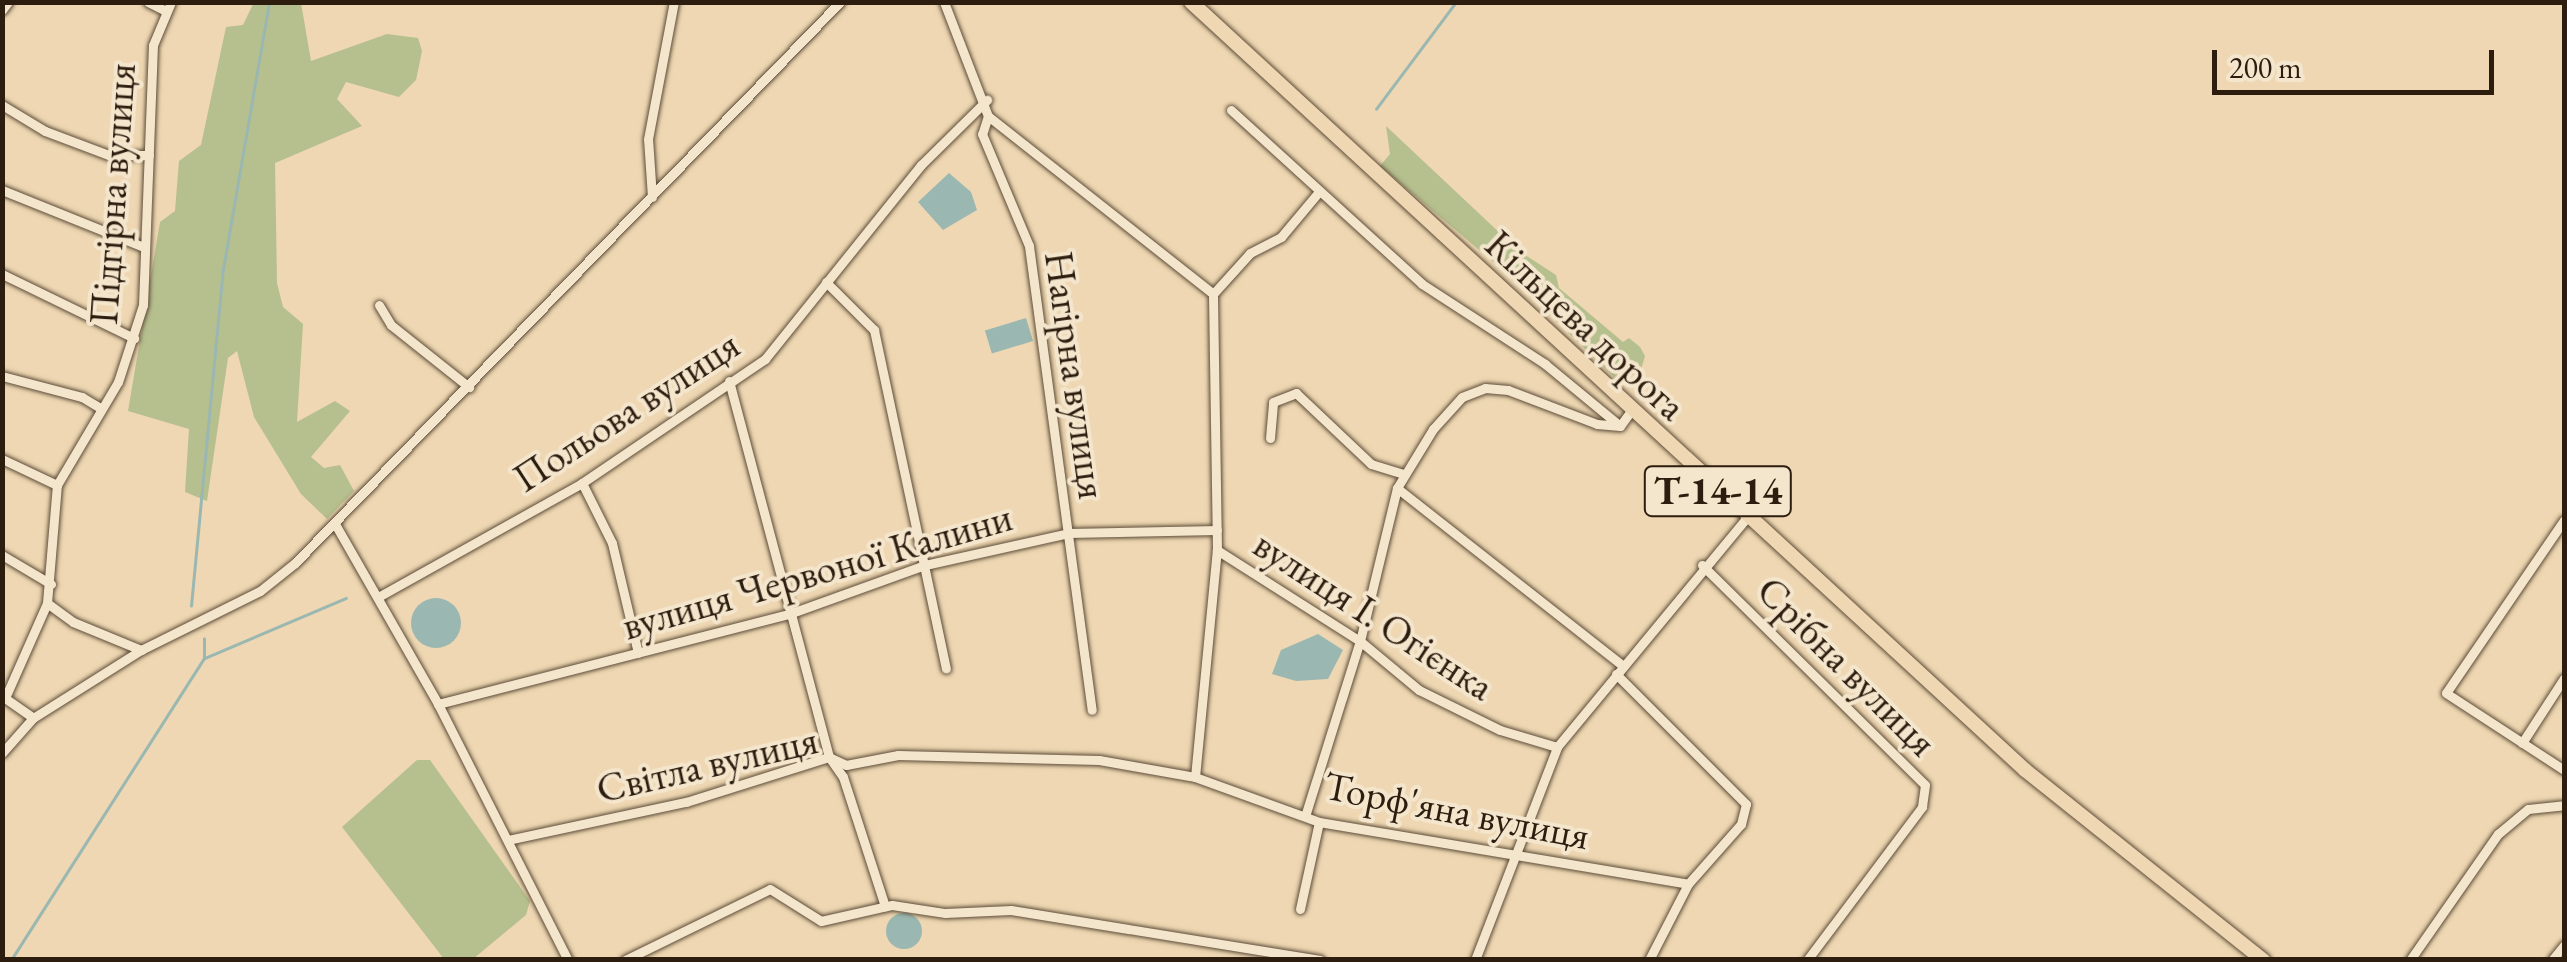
<!DOCTYPE html>
<meta charset="utf-8">
<style>
body{margin:0}
#map{position:relative;width:2567px;height:962px;overflow:hidden;background:#eed7b2;font-family:"EB Garamond",serif}
div>[style]{position:absolute}
[style*='--x']{left:calc(var(--x)*1px);top:calc(var(--y)*1px);width:calc(var(--w)*1px);rotate:calc(var(--a)*1deg)}
.green>*{inset:0;background:#b6bf8e}
.water>*{inset:0;background:#9ab8b1;transform-origin:0 0}
.round{border-radius:50%}
.stream>*{height:2.5px;margin:-1.25px;padding:0 1.25px;transform-origin:1.25px;border-radius:1.25px;background:#9ab8b1}
.roads{filter:drop-shadow(0 0 2px #5d4c38) drop-shadow(0 0 2px #5d4c38)}
.minor>*{height:9px;margin:-4.5px;padding:0 4.5px;transform-origin:4.5px;border-radius:4.5px;background:#f4e5cd}
.trunk>*{height:14px;margin:-7px;padding:0 7px;transform-origin:7px;border-radius:7px;background:#eed7b2}
span{translate:-50% -50%;white-space:nowrap;text-align:center;line-height:1.15;-webkit-text-stroke:8px #f4e5cd;paint-order:stroke}
.shield-label span{padding:2px 8px;background:#f4e5cd;border:2px solid;border-radius:8px;-webkit-text-stroke-width:0}
.shield-label{font-size:38px;color:#2d1d0f;font-weight:700}
.street-label{font-size:40px;color:#2d1d0f}
.frame{position:absolute;inset:0;border:5px solid #2d1d0f;pointer-events:none}
.scale{position:absolute;left:2212px;top:50px;width:282px;height:45px;box-sizing:border-box;border:5px solid #2d1d0f;border-top:0;padding-left:12px;font-size:30px;line-height:35px;white-space:nowrap;color:#2d1d0f;-webkit-text-stroke:8px #f4e5cd;paint-order:stroke}
</style>
<div id="map">
<div class="green">
<i style="clip-path:polygon(254px 2px,301px 3px,311px 61px,387px 34px,418px 38px,422px 51px,416px 80px,399px 97px,346px 82px,337px 99px,362px 126px,275px 163px,277px 283px,283px 307px,303px 324px,297px 422px,335px 401px,350px 411px,311px 457px,324px 468px,340px 465px,354px 491px,327px 519px,301px 494px,254px 417px,237px 351px,228px 358px,207px 501px,185px 492px,189px 429px,128px 411px,160px 222px,175px 211px,179px 161px,201px 145px,226px 27px,243px 25px)"></i>
<i style="clip-path:polygon(1386px 126px,1519px 251px,1556px 275px,1559px 288px,1623px 342px,1629px 338px,1640px 347px,1645px 356px,1640px 373px,1616px 379px,1511px 277px,1380px 166px,1390px 154px)"></i>
<i style="clip-path:polygon(417px 760px,430px 760px,530px 901px,526px 915px,473px 959px,444px 959px,342px 827px)"></i>
</div>
<div class="water">
<i style="clip-path:polygon(949px 173px,971px 192px,977px 210px,943px 230px,918px 202px)"></i>
<i style="left:1026px;top:318px;width:24px;height:43px;rotate:73deg"></i>
<i class="round" style="left:411px;top:598px;width:50px;height:50px"></i>
<i style="clip-path:polygon(1318px 634px,1343px 650px,1328px 679px,1296px 681px,1272px 674px,1281px 650px)"></i>
<i class="round" style="left:886px;top:913px;width:36px;height:36px"></i>
</div>
<div class="stream">
<i style="--x:1376;--y:109;--w:134;--a:-53.2"></i>
<i style="--x:191;--y:606;--w:339;--a:-84.6"></i>
<i style="--x:223;--y:269;--w:271;--a:-80.2"></i>
<i style="--x:205;--y:658;--w:153;--a:-23.1"></i>
<i style="--x:11;--y:960;--w:358;--a:-57.4"></i>
<i style="--x:204;--y:658;--w:19;--a:-90"></i>
</div>
<div class="roads">
<div class="minor">
<i style="--x:148;--y:2;--w:20;--a:27"></i>
<i style="--x:944;--y:2;--w:122;--a:68.9"></i>
<i style="--x:988;--y:116;--w:287;--a:38.3"></i>
<i style="--x:2;--y:10;--w:10;--a:-53"></i>
<i style="--x:2;--y:105;--w:50;--a:31.2"></i>
<i style="--x:45;--y:131;--w:68;--a:20.6"></i>
<i style="--x:109;--y:155;--w:40;--a:0"></i>
<i style="--x:1231;--y:110;--w:258;--a:42.3"></i>
<i style="--x:1422;--y:284;--w:147;--a:33"></i>
<i style="--x:1545;--y:364;--w:96;--a:39.5"></i>
<i style="--x:988;--y:116;--w:19;--a:108"></i>
<i style="--x:982;--y:134;--w:121;--a:67.2"></i>
<i style="--x:1029;--y:246;--w:468;--a:82.3"></i>
<i style="--x:2;--y:190;--w:153;--a:21.9"></i>
<i style="--x:652;--y:197;--w:58;--a:-93.9"></i>
<i style="--x:648;--y:139;--w:139;--a:-79.3"></i>
<i style="--x:2;--y:274;--w:147;--a:25.9"></i>
<i style="--x:826;--y:282;--w:68;--a:45"></i>
<i style="--x:874;--y:330;--w:346;--a:78"></i>
<i style="--x:1213;--y:294;--w:55;--a:-47.9"></i>
<i style="--x:1250;--y:253;--w:35;--a:-27"></i>
<i style="--x:1281;--y:237;--w:56;--a:-50.1"></i>
<i style="--x:379;--y:305;--w:23;--a:59"></i>
<i style="--x:391;--y:325;--w:100;--a:38.5"></i>
<i style="--x:2;--y:376;--w:83;--a:14.7"></i>
<i style="--x:82;--y:397;--w:21;--a:31"></i>
<i style="--x:729;--y:381;--w:389;--a:75.1"></i>
<i style="--x:829;--y:757;--w:24;--a:55"></i>
<i style="--x:843;--y:777;--w:136;--a:72"></i>
<i style="--x:1270;--y:438;--w:36;--a:-85"></i>
<i style="--x:1273;--y:402;--w:25;--a:-21"></i>
<i style="--x:1296;--y:393;--w:103;--a:43.4"></i>
<i style="--x:1371;--y:464;--w:34;--a:17"></i>
<i style="--x:2;--y:459;--w:61;--a:25.3"></i>
<i style="--x:582;--y:483;--w:67;--a:63.4"></i>
<i style="--x:612;--y:543;--w:113;--a:76.7"></i>
<i style="--x:1397;--y:488;--w:288;--a:38.2"></i>
<i style="--x:2564;--y:520;--w:209;--a:124.3"></i>
<i style="--x:2446;--y:693;--w:141;--a:33.1"></i>
<i style="--x:335;--y:524;--w:207;--a:60.2"></i>
<i style="--x:438;--y:704;--w:287;--a:63.1"></i>
<i style="--x:1217;--y:550;--w:169;--a:32.5"></i>
<i style="--x:1360;--y:641;--w:77;--a:39.7"></i>
<i style="--x:1419;--y:690;--w:90;--a:26.3"></i>
<i style="--x:1500;--y:730;--w:59;--a:16.6"></i>
<i style="--x:2;--y:555;--w:57;--a:30.6"></i>
<i style="--x:1702;--y:565;--w:313;--a:44.6"></i>
<i style="--x:1925;--y:785;--w:22;--a:98"></i>
<i style="--x:1922;--y:807;--w:191;--a:126.9"></i>
<i style="--x:380;--y:596;--w:231;--a:-29.2"></i>
<i style="--x:582;--y:483;--w:221;--a:-34.1"></i>
<i style="--x:765;--y:359;--w:249;--a:-51.2"></i>
<i style="--x:921;--y:165;--w:93;--a:-44.6"></i>
<i style="--x:47;--y:603;--w:32;--a:36"></i>
<i style="--x:73;--y:622;--w:74;--a:22.4"></i>
<i style="--x:1616;--y:674;--w:184;--a:45"></i>
<i style="--x:1746;--y:804;--w:21;--a:104"></i>
<i style="--x:1741;--y:824;--w:80;--a:131.5"></i>
<i style="--x:1688;--y:884;--w:85;--a:117.2"></i>
<i style="--x:2;--y:696;--w:38;--a:35"></i>
<i style="--x:5;--y:698;--w:104;--a:-66.1"></i>
<i style="--x:47;--y:603;--w:118;--a:-85.2"></i>
<i style="--x:57;--y:485;--w:120;--a:-59.4"></i>
<i style="--x:118;--y:382;--w:81;--a:-72"></i>
<i style="--x:143;--y:305;--w:260;--a:-87.8"></i>
<i style="--x:153;--y:45;--w:47;--a:-67.3"></i>
<i style="--x:438;--y:704;--w:362;--a:-14.4"></i>
<i style="--x:789;--y:614;--w:145;--a:-19.8"></i>
<i style="--x:925;--y:565;--w:148;--a:-12.5"></i>
<i style="--x:1069;--y:533;--w:148;--a:-1.2"></i>
<i style="--x:2522;--y:743;--w:77;--a:-57.1"></i>
<i style="--x:2;--y:753;--w:47;--a:-48.5"></i>
<i style="--x:33;--y:718;--w:128;--a:-32.2"></i>
<i style="--x:141;--y:650;--w:133;--a:-26.4"></i>
<i style="--x:260;--y:591;--w:45;--a:-38.7"></i>
<i style="--x:295;--y:563;--w:782;--a:-45.83"></i>
<i style="--x:1195;--y:777;--w:228;--a:-84.5"></i>
<i style="--x:1217;--y:550;--w:256;--a:-90.9"></i>
<i style="--x:1306;--y:813;--w:180;--a:-72.6"></i>
<i style="--x:1360;--y:641;--w:157;--a:-76.4"></i>
<i style="--x:1397;--y:488;--w:69;--a:-58.6"></i>
<i style="--x:1433;--y:429;--w:43;--a:-47.8"></i>
<i style="--x:1462;--y:397;--w:25;--a:-21"></i>
<i style="--x:1485;--y:388;--w:23;--a:5"></i>
<i style="--x:1508;--y:390;--w:95;--a:20.9"></i>
<i style="--x:1597;--y:424;--w:23;--a:5"></i>
<i style="--x:1620;--y:426;--w:19;--a:-54"></i>
<i style="--x:508;--y:840;--w:182;--a:-12.1"></i>
<i style="--x:686;--y:802;--w:150;--a:-17.5"></i>
<i style="--x:829;--y:757;--w:19;--a:25"></i>
<i style="--x:846;--y:765;--w:53;--a:-10.9"></i>
<i style="--x:898;--y:755;--w:201;--a:1.4"></i>
<i style="--x:1099;--y:760;--w:97;--a:10"></i>
<i style="--x:1195;--y:777;--w:132;--a:19.9"></i>
<i style="--x:1319;--y:822;--w:374;--a:9.5"></i>
<i style="--x:1300;--y:909;--w:89;--a:-77.7"></i>
<i style="--x:625;--y:960;--w:161;--a:-26.1"></i>
<i style="--x:770;--y:889;--w:60;--a:32.1"></i>
<i style="--x:821;--y:921;--w:73;--a:-12.7"></i>
<i style="--x:892;--y:905;--w:54;--a:8.6"></i>
<i style="--x:945;--y:913;--w:66;--a:-2.6"></i>
<i style="--x:1011;--y:910;--w:313;--a:9.2"></i>
<i style="--x:1475;--y:960;--w:228;--a:-68.9"></i>
<i style="--x:1557;--y:747;--w:298;--a:-50.4"></i>
<i style="--x:2410;--y:960;--w:154;--a:-55.1"></i>
<i style="--x:2498;--y:834;--w:39;--a:-40"></i>
<i style="--x:2528;--y:809;--w:36;--a:-6"></i>
<i style="--x:2552;--y:960;--w:19;--a:-51"></i>
</div>
<div class="trunk">
<i style="--x:1191;--y:2;--w:1134;--a:42.64"></i>
<i style="--x:2025;--y:770;--w:305;--a:38.6"></i>
</div>
</div>
<div class="shield-label">
<span style="left:1718px;top:491px">Т-14-14</span>
</div>
<div class="street-label">
<span style="left:112px;top:194px;rotate:-86deg">Підгірна вулиця</span>
<span style="left:1586px;top:325px;rotate:43deg">Кільцева дорога</span>
<span style="left:1076px;top:375px;rotate:82deg">Нагірна вулиця</span>
<span style="left:626px;top:411px;rotate:-33deg">Польова вулиця</span>
<span style="left:817px;top:571px;rotate:-16deg">вулиця Червоної Калини</span>
<span style="left:1374px;top:615px;rotate:33deg">вулиця І. Огієнка</span>
<span style="left:1847px;top:666px;rotate:45deg">Срібна вулиця</span>
<span style="left:707px;top:764px;rotate:-13deg">Світла вулиця</span>
<span style="left:1457px;top:810px;rotate:11deg">Торф'яна вулиця</span>
</div>
<div class="frame"></div>
<div class="scale">200 m</div>
</div>
